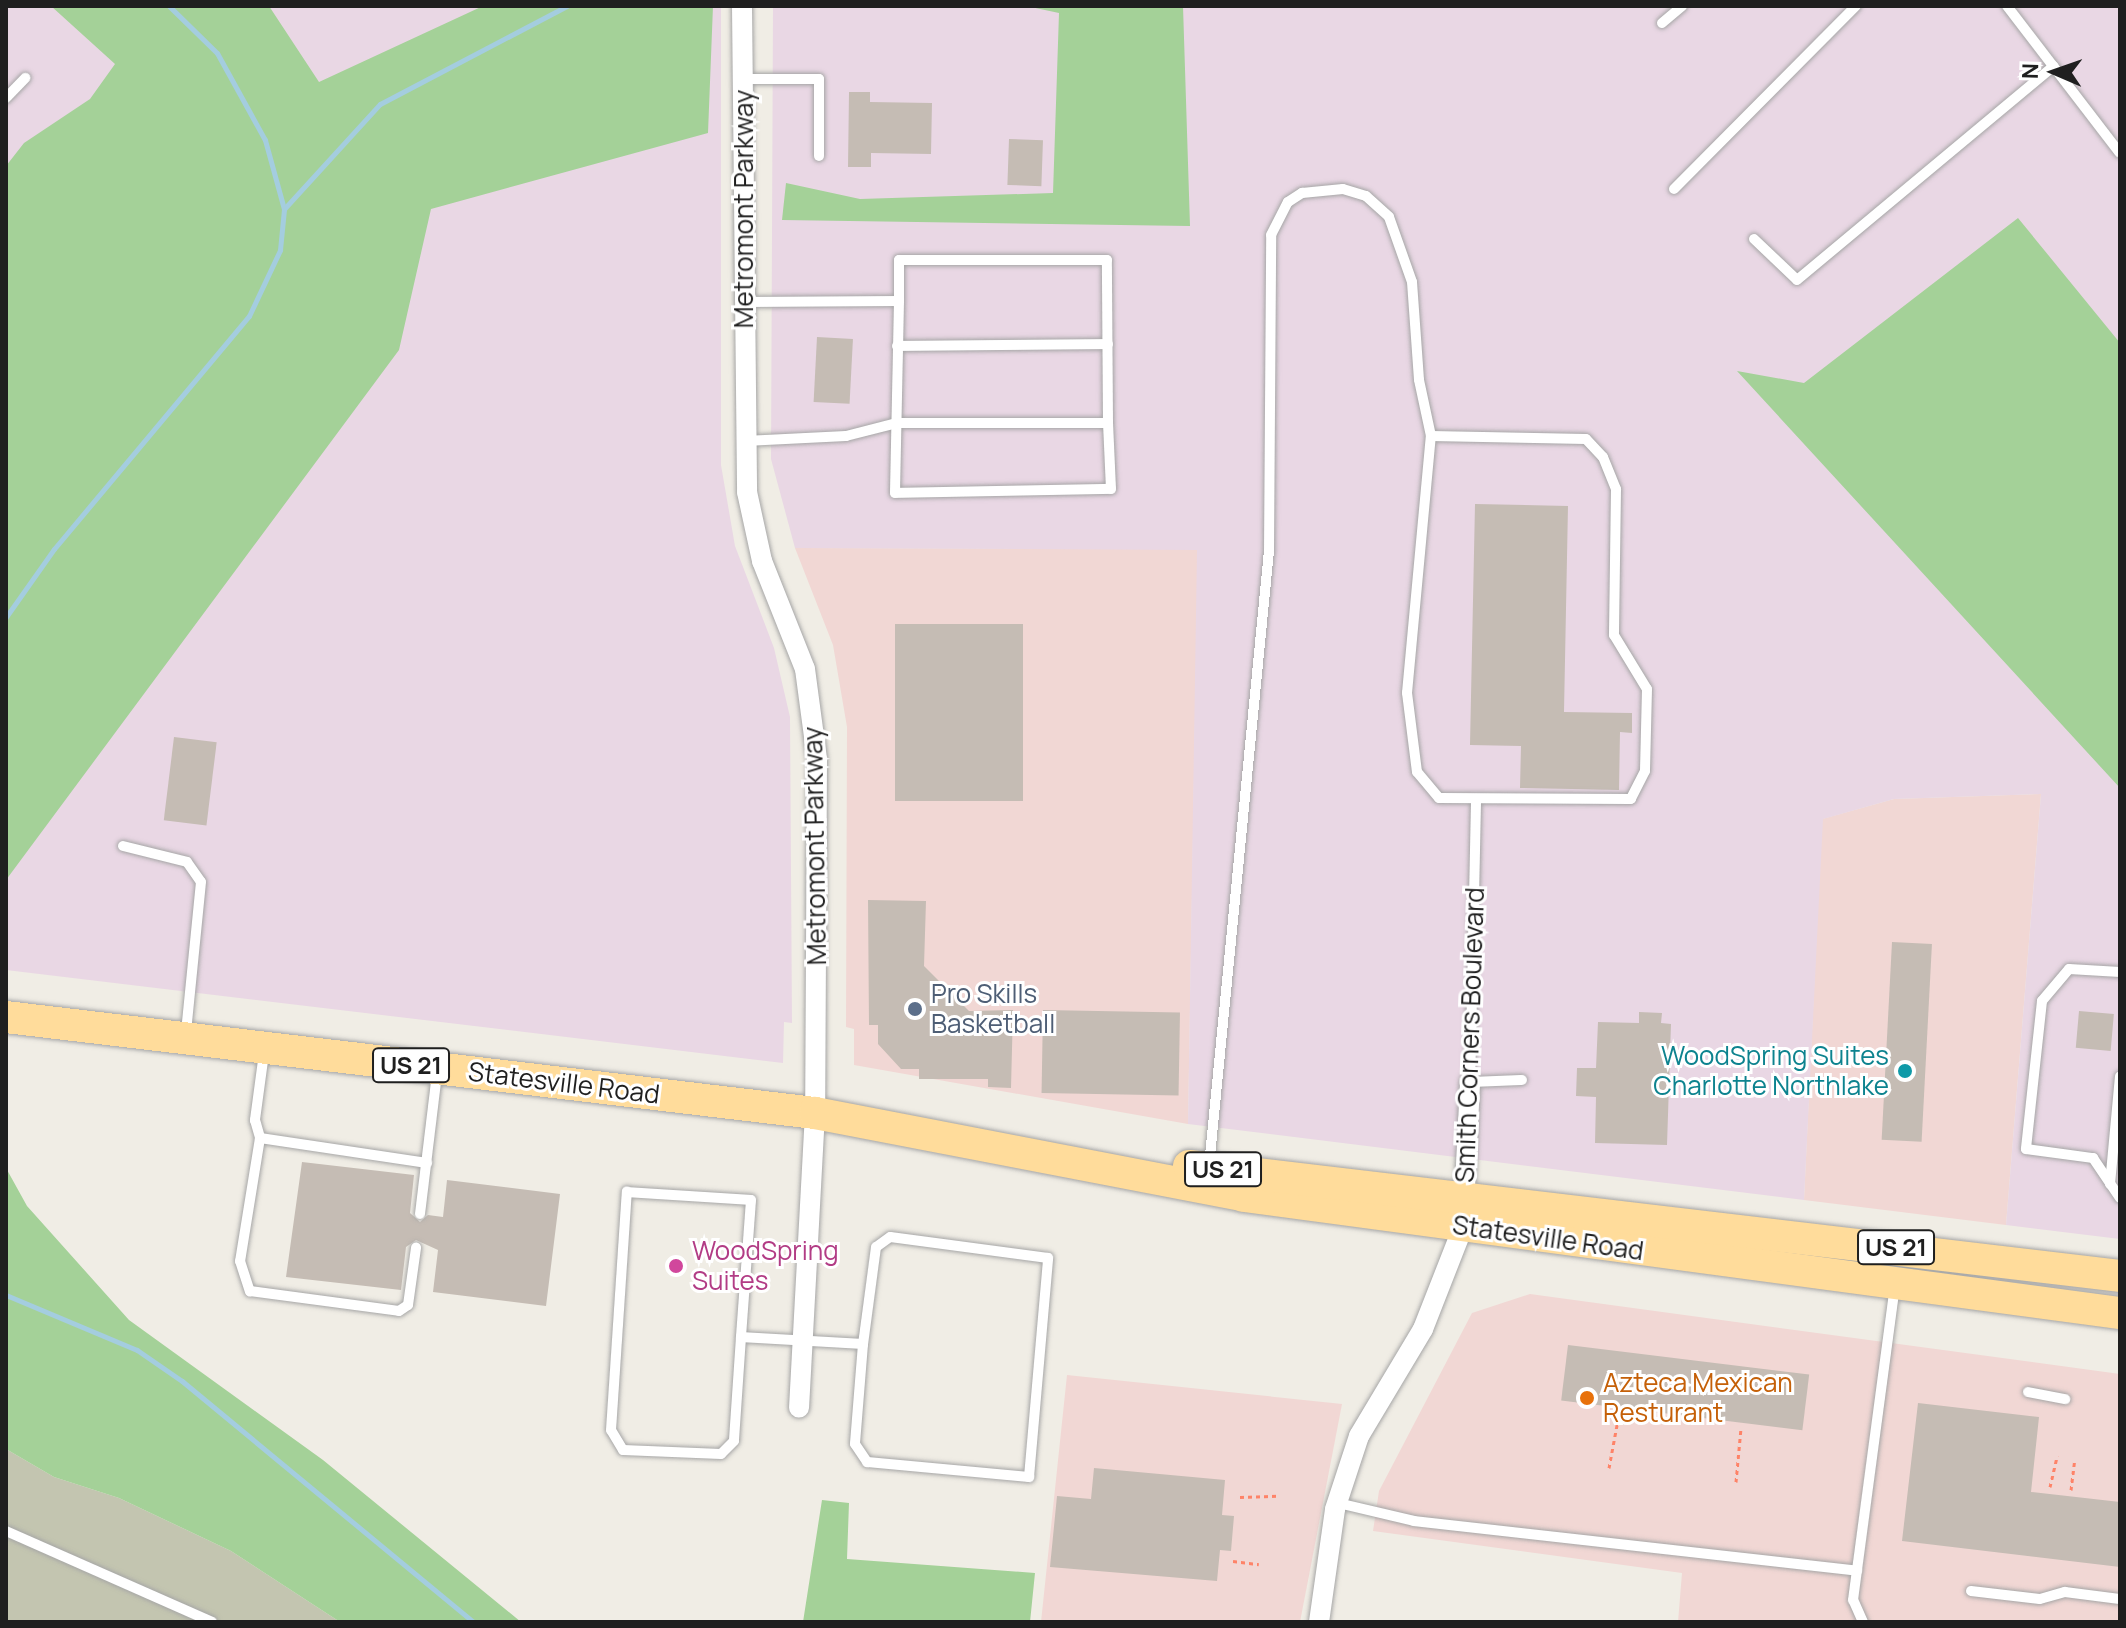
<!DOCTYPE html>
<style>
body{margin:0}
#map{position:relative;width:2126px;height:1628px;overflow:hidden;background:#f0ede5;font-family:Manrope,sans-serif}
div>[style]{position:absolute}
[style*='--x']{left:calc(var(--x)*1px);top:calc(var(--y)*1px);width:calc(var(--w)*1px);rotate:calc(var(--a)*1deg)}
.commercial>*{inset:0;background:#f1d7d4}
.industrial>*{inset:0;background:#e9d7e4}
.construction>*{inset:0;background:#c3c5b0}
.forest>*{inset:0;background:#a4d198}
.stream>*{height:5px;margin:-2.5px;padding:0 2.5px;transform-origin:2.5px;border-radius:2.5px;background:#a4cddf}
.building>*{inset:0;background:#c5bcb4;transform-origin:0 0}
.path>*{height:3px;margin-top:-1.5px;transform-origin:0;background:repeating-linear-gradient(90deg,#fe8368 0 4px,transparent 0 8px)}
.roads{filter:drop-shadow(0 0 2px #a6a6a6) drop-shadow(0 0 2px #a6a6a6)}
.lane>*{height:10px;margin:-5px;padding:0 5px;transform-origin:5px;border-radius:5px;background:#fff}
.street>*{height:20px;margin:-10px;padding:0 10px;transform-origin:10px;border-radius:10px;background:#fff}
.primary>*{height:32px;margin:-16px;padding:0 16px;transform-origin:16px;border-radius:16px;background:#ffdc9b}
.dots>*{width:22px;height:22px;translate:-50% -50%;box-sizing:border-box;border:4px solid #fff;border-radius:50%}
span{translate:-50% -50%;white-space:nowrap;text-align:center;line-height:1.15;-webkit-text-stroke:6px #fff;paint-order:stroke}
.shield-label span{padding:2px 6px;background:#fff;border:2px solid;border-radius:6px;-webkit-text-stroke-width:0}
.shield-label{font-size:24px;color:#1f1f1f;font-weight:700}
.street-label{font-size:26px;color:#1f1f1f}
.service-label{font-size:26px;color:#4e5e75}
.left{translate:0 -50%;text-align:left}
.culture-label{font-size:26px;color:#0d838f}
.right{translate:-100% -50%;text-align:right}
.hotel-label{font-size:26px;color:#b23c85}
.food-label{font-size:26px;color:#c56008}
.frame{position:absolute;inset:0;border:8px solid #1f1f1f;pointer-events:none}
.north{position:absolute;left:2014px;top:32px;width:80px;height:80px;-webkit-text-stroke:6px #fff;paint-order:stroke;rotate:272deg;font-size:22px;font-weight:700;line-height:32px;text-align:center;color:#1f1f1f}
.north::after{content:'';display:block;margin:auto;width:28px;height:36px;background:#1f1f1f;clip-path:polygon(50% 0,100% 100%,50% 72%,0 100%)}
</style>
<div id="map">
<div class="commercial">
<i style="clip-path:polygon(795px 548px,1198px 549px,1188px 1124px,854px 1065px,854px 1029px,846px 1027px,847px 727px,833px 645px)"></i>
<i style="clip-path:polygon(2041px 794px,2006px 1225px,1804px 1200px,1822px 819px,1894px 799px)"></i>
<i style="clip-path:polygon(1530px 1294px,2120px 1374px,2120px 1622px,1678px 1622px,1682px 1573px,1373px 1531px,1379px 1491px,1472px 1313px)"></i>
<i style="clip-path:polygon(1067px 1375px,1342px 1404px,1300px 1622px,1041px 1622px)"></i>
</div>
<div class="industrial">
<i style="clip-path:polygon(6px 6px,721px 6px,721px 465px,735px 546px,774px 648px,790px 717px,792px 1023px,784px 1022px,783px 1063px,6px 970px)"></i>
<i style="clip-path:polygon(773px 6px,2120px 6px,2120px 1239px,2006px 1225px,2041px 794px,1894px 799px,1823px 819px,1804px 1200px,1188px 1124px,1197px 550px,795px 548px,771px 459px)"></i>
</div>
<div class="construction">
<i style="clip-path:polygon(6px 1449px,54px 1477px,119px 1498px,231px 1551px,340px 1622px,6px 1622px)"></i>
</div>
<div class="forest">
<i style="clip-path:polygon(51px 6px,269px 6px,319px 82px,483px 6px,713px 6px,708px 133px,431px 209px,399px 350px,6px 880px,6px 166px,24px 143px,90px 99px,115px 64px)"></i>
<i style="clip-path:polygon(1026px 6px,1183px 6px,1190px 226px,782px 220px,786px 183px,860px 199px,1053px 193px,1059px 13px)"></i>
<i style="clip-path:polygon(2018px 218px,2120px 343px,2120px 788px,1737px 371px,1804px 383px)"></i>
<i style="clip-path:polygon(6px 1168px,27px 1206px,129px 1320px,323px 1460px,521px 1622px,340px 1622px,231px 1551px,119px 1498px,54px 1477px,6px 1449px)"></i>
<i style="clip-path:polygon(822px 1500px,849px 1503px,847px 1559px,1035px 1573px,1030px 1622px,803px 1622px)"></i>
</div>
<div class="stream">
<i style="--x:284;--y:209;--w:142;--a:-47.6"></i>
<i style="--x:380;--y:104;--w:211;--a:-27.7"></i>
<i style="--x:6;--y:617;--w:83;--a:-54.8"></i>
<i style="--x:54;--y:549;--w:304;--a:-50.1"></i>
<i style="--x:249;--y:316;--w:73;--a:-64.8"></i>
<i style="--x:280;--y:250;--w:41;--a:-84.4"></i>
<i style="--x:284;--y:209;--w:72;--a:-105.4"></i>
<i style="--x:265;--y:140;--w:99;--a:-118.9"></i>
<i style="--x:217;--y:53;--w:67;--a:-135.6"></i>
<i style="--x:6;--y:1295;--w:142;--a:22.8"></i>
<i style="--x:137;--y:1350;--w:55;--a:34.6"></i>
<i style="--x:182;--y:1381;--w:378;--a:39.6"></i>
</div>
<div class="building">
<i style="clip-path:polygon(849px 92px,870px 92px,870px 102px,932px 103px,931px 154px,871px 153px,871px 167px,848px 167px)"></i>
<i style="left:1009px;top:139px;width:34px;height:46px;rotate:2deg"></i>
<i style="left:817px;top:337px;width:36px;height:65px;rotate:3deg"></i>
<i style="clip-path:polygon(1475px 504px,1568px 506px,1564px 712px,1632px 713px,1632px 733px,1620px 732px,1619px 790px,1520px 788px,1521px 746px,1470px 745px)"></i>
<i style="left:895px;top:624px;width:128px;height:177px"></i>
<i style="left:174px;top:737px;width:43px;height:84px;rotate:7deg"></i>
<i style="clip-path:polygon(868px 900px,926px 901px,924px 966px,969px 1011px,1013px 1010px,1011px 1088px,988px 1087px,988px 1079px,919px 1079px,919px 1069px,901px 1069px,878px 1044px,878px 1025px,869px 1025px)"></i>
<i style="left:1892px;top:942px;width:40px;height:198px;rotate:3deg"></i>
<i style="left:1043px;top:1010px;width:137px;height:83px;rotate:1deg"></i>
<i style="left:2079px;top:1011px;width:35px;height:37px;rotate:5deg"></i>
<i style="clip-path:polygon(1639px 1012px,1662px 1013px,1661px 1023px,1671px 1024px,1667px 1145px,1595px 1143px,1596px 1097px,1576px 1096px,1577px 1068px,1596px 1068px,1598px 1022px,1639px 1023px)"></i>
<i style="clip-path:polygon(302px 1162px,414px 1175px,410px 1213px,420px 1222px,428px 1215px,443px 1217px,447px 1180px,560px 1194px,546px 1306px,433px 1292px,438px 1250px,416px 1240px,406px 1247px,401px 1290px,286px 1277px)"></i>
<i style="left:1568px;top:1345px;width:243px;height:56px;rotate:7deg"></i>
<i style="clip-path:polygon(1918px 1403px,2039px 1417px,2031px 1492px,2120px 1502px,2120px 1567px,1902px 1541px)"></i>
<i style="clip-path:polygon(1094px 1468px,1225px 1480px,1222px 1515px,1234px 1516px,1231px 1551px,1220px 1550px,1217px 1581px,1050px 1567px,1057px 1496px,1091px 1499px)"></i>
</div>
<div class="path">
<i style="--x:1609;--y:1468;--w:55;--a:-79.5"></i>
<i style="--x:1736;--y:1482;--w:54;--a:-84.7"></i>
<i style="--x:2050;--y:1487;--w:32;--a:-77"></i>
<i style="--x:2071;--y:1490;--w:31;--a:-83"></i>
<i style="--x:1240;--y:1497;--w:38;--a:-2"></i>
<i style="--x:1233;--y:1561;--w:26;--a:7"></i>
</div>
<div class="roads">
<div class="lane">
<i style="--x:2007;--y:6;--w:185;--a:52.5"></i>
<i style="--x:1662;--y:23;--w:26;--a:-40"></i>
<i style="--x:743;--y:79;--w:76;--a:0"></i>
<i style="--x:819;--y:79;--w:77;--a:90"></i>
<i style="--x:6;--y:98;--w:28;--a:-46"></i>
<i style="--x:1674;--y:189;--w:258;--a:-45.2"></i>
<i style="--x:1754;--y:239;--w:59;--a:43.6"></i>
<i style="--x:1797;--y:280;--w:334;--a:-39.8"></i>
<i style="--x:899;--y:301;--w:192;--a:91.2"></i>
<i style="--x:895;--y:493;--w:216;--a:-1.1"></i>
<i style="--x:1111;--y:489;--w:66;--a:-92.6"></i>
<i style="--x:897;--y:346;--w:211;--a:-0.5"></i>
<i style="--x:1431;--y:436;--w:155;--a:1.1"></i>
<i style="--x:1586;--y:439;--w:25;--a:47"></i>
<i style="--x:1603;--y:457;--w:35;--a:68"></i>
<i style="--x:1616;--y:489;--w:146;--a:90.8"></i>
<i style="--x:1614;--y:635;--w:63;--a:58.6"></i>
<i style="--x:1647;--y:689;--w:82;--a:91.4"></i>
<i style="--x:1645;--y:771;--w:31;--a:117"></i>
<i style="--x:1631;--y:799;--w:192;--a:-179.7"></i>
<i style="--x:1439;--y:798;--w:34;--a:-130"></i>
<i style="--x:1417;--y:772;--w:80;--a:-97.2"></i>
<i style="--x:1407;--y:693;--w:258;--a:-84.7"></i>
<i style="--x:745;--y:441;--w:101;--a:-2.8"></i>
<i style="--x:846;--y:436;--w:53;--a:-14.3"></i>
<i style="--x:897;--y:423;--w:211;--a:0"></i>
<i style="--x:1108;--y:423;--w:163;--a:-90.4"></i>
<i style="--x:1107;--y:260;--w:208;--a:180"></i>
<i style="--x:899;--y:260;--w:41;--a:90"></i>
<i style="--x:899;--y:301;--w:154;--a:179.6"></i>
<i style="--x:1476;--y:802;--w:280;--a:91.2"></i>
<i style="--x:1470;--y:1082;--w:52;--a:-2.2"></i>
<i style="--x:123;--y:846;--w:66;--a:14"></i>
<i style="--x:187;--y:862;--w:24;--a:55"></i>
<i style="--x:201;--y:882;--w:152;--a:95.7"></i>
<i style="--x:2120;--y:972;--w:51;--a:-176.6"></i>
<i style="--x:2069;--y:969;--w:42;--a:130.2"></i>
<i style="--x:2042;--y:1001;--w:149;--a:96.2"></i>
<i style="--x:2026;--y:1149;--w:68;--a:7.7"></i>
<i style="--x:2093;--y:1158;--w:48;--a:56"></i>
<i style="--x:264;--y:1053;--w:68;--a:97.7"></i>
<i style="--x:255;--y:1120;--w:19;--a:74"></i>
<i style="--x:260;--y:1138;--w:169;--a:8.5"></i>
<i style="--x:260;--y:1138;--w:125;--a:99.2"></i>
<i style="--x:240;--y:1261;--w:32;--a:72"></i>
<i style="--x:250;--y:1291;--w:150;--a:7.6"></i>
<i style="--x:399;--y:1311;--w:11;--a:-34"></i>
<i style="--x:408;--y:1305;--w:58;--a:-82"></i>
<i style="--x:1209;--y:1166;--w:618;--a:-84.43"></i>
<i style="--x:1269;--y:551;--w:316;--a:-89.6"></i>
<i style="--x:1271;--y:235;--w:37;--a:-63"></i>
<i style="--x:1288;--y:202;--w:17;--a:-33"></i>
<i style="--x:1302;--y:193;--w:41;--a:-5.6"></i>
<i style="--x:1343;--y:189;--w:24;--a:17"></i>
<i style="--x:1366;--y:196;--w:31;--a:42"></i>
<i style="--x:1389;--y:217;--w:69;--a:70.5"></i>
<i style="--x:1412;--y:282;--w:98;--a:85.9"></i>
<i style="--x:1419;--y:380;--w:57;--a:77.9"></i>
<i style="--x:2110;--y:1184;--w:108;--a:-84.7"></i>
<i style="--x:420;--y:1214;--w:142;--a:-83.1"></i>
<i style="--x:741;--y:1337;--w:104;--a:93.9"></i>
<i style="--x:734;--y:1441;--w:18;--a:135"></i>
<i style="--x:721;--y:1454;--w:98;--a:-177.7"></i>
<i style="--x:623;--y:1450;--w:23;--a:-121"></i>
<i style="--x:611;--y:1430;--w:239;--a:-86.2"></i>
<i style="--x:627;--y:1192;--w:124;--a:3.7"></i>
<i style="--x:751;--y:1200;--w:137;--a:94.2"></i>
<i style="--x:741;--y:1337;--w:122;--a:3.3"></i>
<i style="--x:863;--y:1344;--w:100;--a:94.6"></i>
<i style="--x:855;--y:1444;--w:22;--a:56"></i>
<i style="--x:867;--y:1462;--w:163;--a:5.3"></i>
<i style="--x:1029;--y:1477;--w:220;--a:-85"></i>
<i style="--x:1048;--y:1258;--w:159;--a:-172.4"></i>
<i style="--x:890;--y:1237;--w:17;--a:144"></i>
<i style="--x:876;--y:1247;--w:98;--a:97.6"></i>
<i style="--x:2028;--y:1392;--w:38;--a:11"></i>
<i style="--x:1338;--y:1503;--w:78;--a:13.3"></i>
<i style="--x:1414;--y:1521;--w:446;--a:6.4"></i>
<i style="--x:6;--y:1531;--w:225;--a:23.8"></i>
<i style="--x:1971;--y:1591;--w:69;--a:6.6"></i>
<i style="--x:2040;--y:1599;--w:26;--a:-16"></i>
<i style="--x:2065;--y:1592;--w:55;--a:7.3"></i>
<i style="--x:1863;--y:1622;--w:24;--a:-114"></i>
<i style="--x:1853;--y:1600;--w:317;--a:-82.4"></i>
</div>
<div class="street">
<i style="--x:742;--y:6;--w:486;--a:89.4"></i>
<i style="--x:747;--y:492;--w:71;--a:77.7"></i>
<i style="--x:762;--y:561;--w:116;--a:68.3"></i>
<i style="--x:805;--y:669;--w:91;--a:82.4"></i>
<i style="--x:817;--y:759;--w:354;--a:90.3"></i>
<i style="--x:815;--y:1113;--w:295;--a:93.1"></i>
<i style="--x:1319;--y:1622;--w:114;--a:-81.9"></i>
<i style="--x:1335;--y:1509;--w:77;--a:-71.8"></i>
<i style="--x:1359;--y:1436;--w:125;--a:-59.1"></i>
<i style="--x:1423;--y:1329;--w:110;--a:-68.6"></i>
<i style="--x:1463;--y:1227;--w:145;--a:-87.2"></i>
</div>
<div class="primary">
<i style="--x:6;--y:1017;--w:815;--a:6.77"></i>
<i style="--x:815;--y:1113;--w:437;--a:10.9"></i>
<i style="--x:1244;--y:1196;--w:884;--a:7.61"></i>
<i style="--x:1189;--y:1166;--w:937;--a:6.74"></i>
</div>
</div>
<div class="dots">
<i style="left:915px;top:1009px;background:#5c6f8a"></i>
<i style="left:1905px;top:1071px;background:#0f9aa8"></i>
<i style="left:676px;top:1266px;background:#d1479c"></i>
<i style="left:1587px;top:1398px;background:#e8710a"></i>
</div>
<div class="shield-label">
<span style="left:411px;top:1065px">US 21</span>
<span style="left:1223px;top:1169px">US 21</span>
<span style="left:1896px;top:1247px">US 21</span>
</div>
<div class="street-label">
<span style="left:744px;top:209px;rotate:-90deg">Metromont Parkway</span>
<span style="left:815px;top:846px;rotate:-91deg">Metromont Parkway</span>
<span style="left:1470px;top:1035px;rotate:-88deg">Smith Corners Boulevard</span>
<span style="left:564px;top:1083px;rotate:7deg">Statesville Road</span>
<span style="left:1548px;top:1238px;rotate:8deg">Statesville Road</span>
</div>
<div class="service-label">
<span class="left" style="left:931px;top:1009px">Pro Skills<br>Basketball</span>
</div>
<div class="culture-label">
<span class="right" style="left:1889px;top:1071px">WoodSpring Suites<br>Charlotte Northlake</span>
</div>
<div class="hotel-label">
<span class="left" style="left:692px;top:1266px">WoodSpring<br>Suites</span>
</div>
<div class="food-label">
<span class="left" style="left:1603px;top:1398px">Azteca Mexican<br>Resturant</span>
</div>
<div class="frame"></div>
<div class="north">N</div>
</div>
